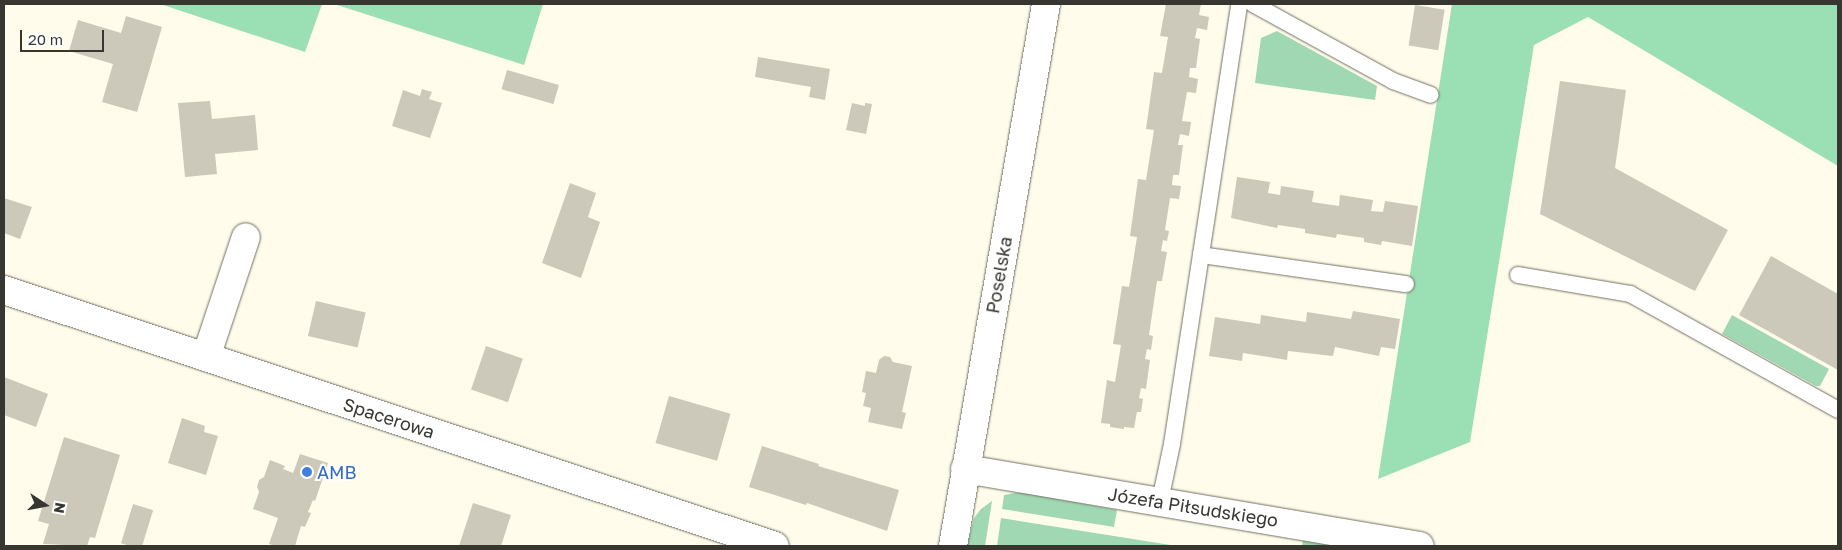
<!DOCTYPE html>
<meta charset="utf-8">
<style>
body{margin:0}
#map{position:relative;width:1842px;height:550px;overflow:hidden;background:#fffceb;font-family:"Golos Text",sans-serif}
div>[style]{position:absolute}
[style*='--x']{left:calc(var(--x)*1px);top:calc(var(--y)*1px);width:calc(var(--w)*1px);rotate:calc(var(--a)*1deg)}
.green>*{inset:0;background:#9fd8b3}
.forest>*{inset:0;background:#9bdfb4}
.building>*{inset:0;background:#cdc9ba;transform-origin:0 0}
.roads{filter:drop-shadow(0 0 1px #726f61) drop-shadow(0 0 1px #726f61)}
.service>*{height:16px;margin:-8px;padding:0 8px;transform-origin:8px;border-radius:8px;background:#fff}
.minor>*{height:28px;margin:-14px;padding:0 14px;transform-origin:14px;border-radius:14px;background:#fff}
.dots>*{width:14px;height:14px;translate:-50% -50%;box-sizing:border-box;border:2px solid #fff;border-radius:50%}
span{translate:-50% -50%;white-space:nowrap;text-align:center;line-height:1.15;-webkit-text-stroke:4px #fff;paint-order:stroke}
.street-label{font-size:18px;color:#373630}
.shop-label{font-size:18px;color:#366cbe}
.left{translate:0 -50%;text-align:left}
.frame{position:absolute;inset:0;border:5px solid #373630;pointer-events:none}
.north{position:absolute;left:20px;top:480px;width:50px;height:50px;-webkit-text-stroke:4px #fff;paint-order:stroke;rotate:101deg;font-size:14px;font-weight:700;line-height:20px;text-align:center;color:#373630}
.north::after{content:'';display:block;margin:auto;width:18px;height:22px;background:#373630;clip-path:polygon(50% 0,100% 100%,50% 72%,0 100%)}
.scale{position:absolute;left:20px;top:30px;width:84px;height:22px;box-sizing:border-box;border:2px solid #373630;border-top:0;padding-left:6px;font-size:15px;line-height:18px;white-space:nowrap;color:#373630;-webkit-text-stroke:4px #fff;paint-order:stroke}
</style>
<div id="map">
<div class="green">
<i style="clip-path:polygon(1277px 31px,1377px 86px,1375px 100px,1255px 83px,1261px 38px)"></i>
<i style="clip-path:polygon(1732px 315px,1829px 369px,1820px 386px,1816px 386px,1722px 334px)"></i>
<i style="clip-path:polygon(1021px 492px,1117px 510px,1114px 527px,1002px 509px,1004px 495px)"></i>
<i style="clip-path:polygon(992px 501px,985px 546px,967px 546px,974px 518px,981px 509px)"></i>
<i style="clip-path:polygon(1001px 518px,1177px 546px,997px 546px)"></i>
<i style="clip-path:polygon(1303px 539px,1349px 546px,1302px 546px)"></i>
</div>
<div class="forest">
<i style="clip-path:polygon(160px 4px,322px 4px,305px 52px)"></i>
<i style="clip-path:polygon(334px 4px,543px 4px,524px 65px)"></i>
<i style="clip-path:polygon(1452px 4px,1838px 4px,1838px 166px,1588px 17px,1534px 45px,1470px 442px,1378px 479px)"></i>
</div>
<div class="building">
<i style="clip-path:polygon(1166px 4px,1201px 4px,1199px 15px,1209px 17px,1207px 30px,1197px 28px,1195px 38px,1200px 39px,1196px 68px,1190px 68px,1189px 77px,1198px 79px,1196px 93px,1187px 92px,1182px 121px,1191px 122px,1189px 136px,1180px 134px,1178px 145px,1183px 145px,1179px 175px,1173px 175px,1172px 185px,1181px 186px,1179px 199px,1170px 198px,1165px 230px,1169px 231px,1167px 241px,1163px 240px,1161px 251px,1167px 252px,1162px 281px,1157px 281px,1149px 335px,1153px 336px,1151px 350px,1147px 349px,1145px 359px,1150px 360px,1148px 374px,1146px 389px,1141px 388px,1139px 398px,1143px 399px,1141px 412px,1137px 412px,1134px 428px,1124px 427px,1124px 429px,1110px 427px,1110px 424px,1101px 423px,1107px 380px,1115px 382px,1121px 345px,1113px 344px,1122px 286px,1129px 287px,1137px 237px,1130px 236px,1138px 179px,1146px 180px,1154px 130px,1146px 129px,1154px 72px,1162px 73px,1168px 37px,1160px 36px)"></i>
<i style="left:1415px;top:5px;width:30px;height:41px;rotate:9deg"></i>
<i style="clip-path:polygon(126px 16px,162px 27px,137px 112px,102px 102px,113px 64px,69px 51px,78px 20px,121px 33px)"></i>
<i style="clip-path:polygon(758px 57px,830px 69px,825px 100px,809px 97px,811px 87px,755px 77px)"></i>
<i style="left:507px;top:70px;width:54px;height:20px;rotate:16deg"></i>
<i style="clip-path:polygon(1560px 81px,1626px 90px,1615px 168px,1728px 230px,1695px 291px,1540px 214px)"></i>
<i style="clip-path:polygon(422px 89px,432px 92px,429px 99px,442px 103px,430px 138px,392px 126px,403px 90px,420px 96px)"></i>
<i style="clip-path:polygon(210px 101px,212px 119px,255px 115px,258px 150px,215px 154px,217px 174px,185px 177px,178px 103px)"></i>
<i style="clip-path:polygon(852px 103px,865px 106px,865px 103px,872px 104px,866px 134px,846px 130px)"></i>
<i style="clip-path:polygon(1237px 177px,1270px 182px,1268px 193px,1280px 195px,1281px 186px,1314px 191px,1312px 202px,1339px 206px,1340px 195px,1373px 200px,1371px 211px,1383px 212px,1385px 201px,1418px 206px,1412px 246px,1382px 241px,1381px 245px,1364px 242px,1364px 238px,1337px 234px,1336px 238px,1305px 233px,1305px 229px,1278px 225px,1277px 228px,1231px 218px)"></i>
<i style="clip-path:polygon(570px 183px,596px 193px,588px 217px,600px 222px,581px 278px,542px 263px)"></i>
<i style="clip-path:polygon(4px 198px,32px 207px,20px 239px,4px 233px)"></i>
<i style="clip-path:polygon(1771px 256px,1838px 294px,1838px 370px,1739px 315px)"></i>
<i style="left:316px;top:301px;width:51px;height:36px;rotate:13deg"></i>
<i style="clip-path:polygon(1353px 311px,1400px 319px,1395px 349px,1381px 347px,1379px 356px,1335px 347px,1333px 356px,1288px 351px,1287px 360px,1243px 353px,1242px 361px,1209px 356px,1215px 317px,1260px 324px,1261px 315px,1306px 322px,1307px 312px,1351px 319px)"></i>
<i style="left:486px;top:346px;width:39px;height:46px;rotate:19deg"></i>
<i style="clip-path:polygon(884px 356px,890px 357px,893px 362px,912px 366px,902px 412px,906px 413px,902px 429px,868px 422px,871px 408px,863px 406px,866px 393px,862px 392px,866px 371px,876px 373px,879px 360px)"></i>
<i style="clip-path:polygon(4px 377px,48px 394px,36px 427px,4px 415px)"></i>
<i style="left:669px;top:396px;width:64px;height:49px;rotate:16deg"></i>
<i style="clip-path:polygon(182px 418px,205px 426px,204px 432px,218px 436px,206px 475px,168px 463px)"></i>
<i style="clip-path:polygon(64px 437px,120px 455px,95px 538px,90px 537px,87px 546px,43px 544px,49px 524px,38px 521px)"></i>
<i style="clip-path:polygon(762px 446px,819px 464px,818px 466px,899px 490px,887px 531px,807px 503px,806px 505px,749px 487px)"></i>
<i style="clip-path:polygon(300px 454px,328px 463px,315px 501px,313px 500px,308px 512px,311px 513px,305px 527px,301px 526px,295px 546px,276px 546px,269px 544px,278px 518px,253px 509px,259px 492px,257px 487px,259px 480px,264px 477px,270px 460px,285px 466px,283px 469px,293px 473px)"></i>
<i style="clip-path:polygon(473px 503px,511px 515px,501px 546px,459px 546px)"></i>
<i style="left:133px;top:504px;width:21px;height:41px;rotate:17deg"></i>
</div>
<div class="roads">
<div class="service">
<i style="--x:1253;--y:4;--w:160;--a:28.8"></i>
<i style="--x:1393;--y:81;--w:40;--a:20.2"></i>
<i style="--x:1201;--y:255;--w:207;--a:8.1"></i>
<i style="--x:1518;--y:275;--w:114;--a:9.6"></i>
<i style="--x:1630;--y:294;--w:238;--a:29.1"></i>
<i style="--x:1160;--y:501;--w:58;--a:-78.1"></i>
<i style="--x:1172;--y:444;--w:445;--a:-81.3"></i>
</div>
<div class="minor">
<i style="--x:4;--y:290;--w:812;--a:18.37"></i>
<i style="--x:206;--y:357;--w:126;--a:-71.6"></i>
<i style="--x:965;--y:469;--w:461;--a:9.6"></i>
<i style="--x:953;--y:546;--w:550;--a:-80.26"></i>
</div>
</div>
<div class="dots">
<i style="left:307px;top:472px;background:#3f7fe0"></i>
</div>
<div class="street-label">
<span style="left:999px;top:275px;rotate:-80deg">Poselska</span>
<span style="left:389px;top:418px;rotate:18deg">Spacerowa</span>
<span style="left:1193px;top:507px;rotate:9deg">Józefa Piłsudskiego</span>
</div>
<div class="shop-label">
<span class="left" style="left:317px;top:472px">AMB</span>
</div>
<div class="frame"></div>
<div class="north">N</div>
<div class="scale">20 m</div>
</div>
